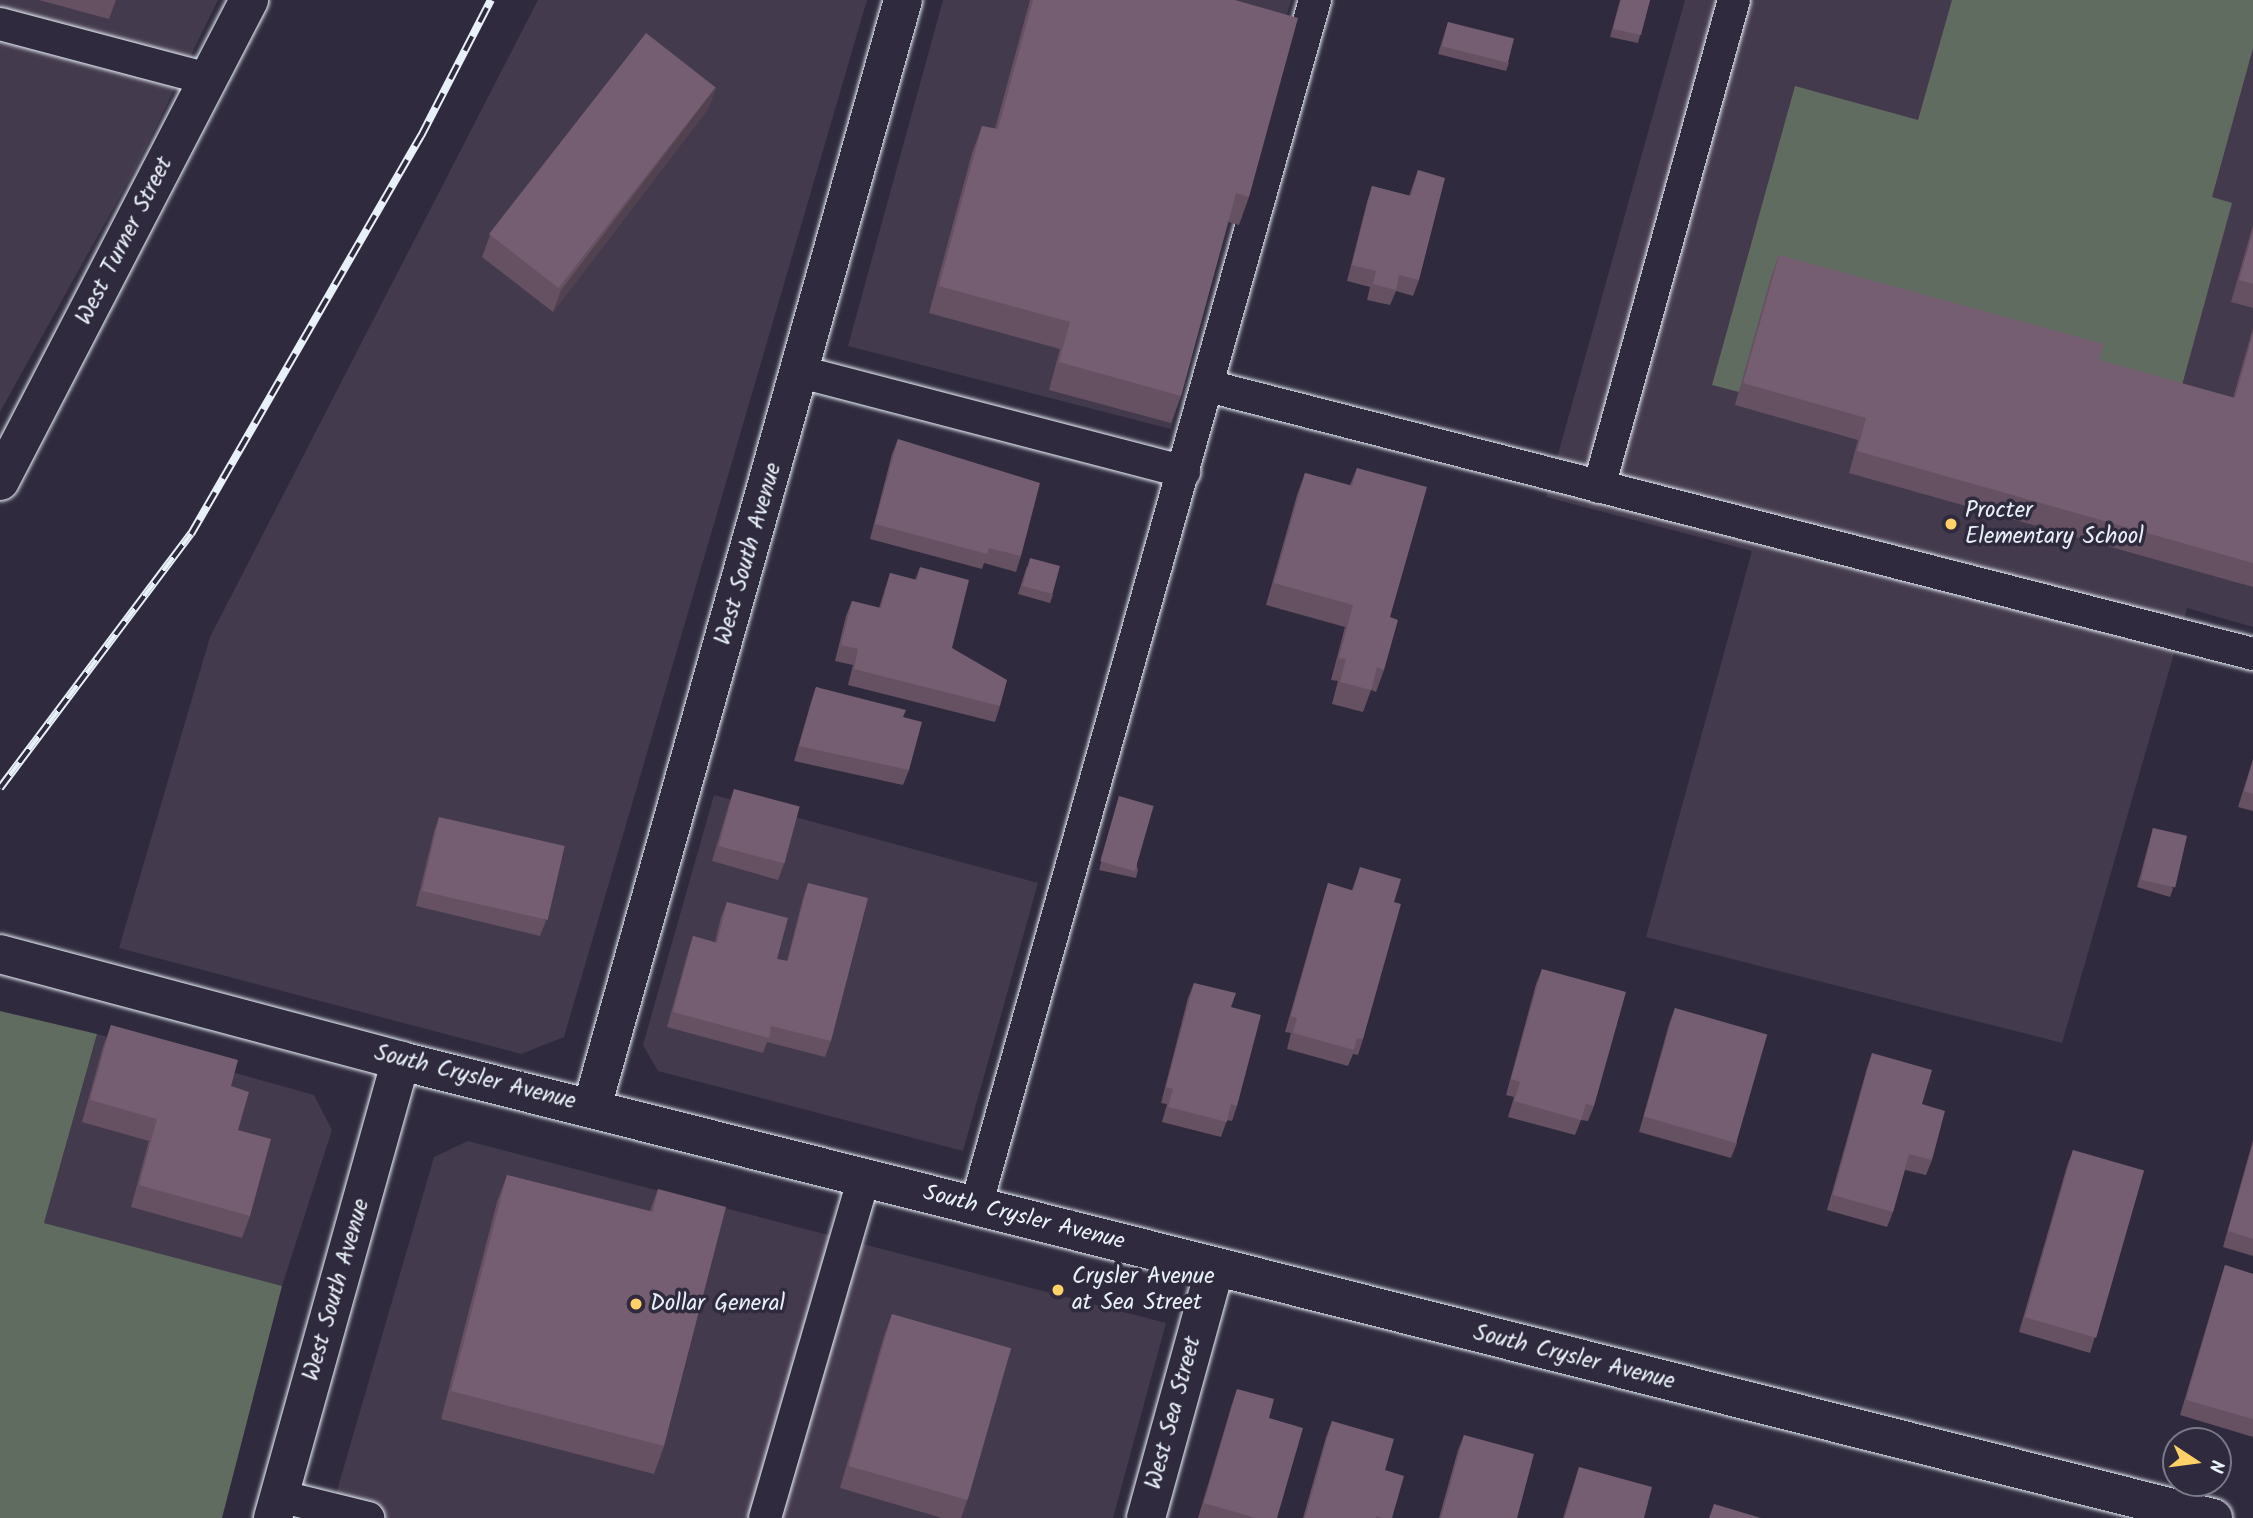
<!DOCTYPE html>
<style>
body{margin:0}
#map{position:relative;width:2253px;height:1518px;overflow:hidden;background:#2f2a3d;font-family:Kalam,sans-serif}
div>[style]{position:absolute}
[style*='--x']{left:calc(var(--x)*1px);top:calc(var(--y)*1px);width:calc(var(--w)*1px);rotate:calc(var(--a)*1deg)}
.built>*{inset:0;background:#443a4d}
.green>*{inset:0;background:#616c60}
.roads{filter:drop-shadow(0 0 2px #e8f1f8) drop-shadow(0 0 2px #e8f1f8)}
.lane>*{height:32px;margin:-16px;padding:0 16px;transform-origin:16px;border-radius:16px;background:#2f2a3d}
.street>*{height:38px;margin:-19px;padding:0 19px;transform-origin:19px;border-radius:19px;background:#2f2a3d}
.secondary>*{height:38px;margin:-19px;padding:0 19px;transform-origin:19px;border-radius:19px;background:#2f2a3d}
.rail>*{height:8px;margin-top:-4px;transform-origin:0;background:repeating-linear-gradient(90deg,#2f2a3d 0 16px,#e8f1f8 0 32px);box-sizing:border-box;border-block:2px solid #e8f1f8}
.wall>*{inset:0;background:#655161}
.shaded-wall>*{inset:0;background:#52424f}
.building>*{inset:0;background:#755e71;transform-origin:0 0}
.dots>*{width:19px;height:19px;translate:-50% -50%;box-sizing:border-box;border:4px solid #2f2a3d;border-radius:50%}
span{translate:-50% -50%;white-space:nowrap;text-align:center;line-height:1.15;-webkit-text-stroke:7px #2f2a3d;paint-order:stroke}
.street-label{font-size:23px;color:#e8f1f8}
.poi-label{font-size:23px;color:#e8f1f8}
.left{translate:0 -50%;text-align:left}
.north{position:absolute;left:2162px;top:1427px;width:70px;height:70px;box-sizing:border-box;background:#2f2a3d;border:2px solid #797a88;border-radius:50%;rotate:103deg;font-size:19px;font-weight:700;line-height:28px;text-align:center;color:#e8f1f8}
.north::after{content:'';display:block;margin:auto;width:24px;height:32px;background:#ffd166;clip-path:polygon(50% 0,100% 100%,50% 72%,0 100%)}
</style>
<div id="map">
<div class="built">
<i style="clip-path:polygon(0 0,218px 0,136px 167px,0 412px)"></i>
<i style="clip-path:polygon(538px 0,867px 0,564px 1037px,521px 1054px,119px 948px,210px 637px)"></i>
<i style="clip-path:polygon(943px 0,1291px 0,1171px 429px,848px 346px)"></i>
<i style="clip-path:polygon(1685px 0,2253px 0,2253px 627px,2187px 608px,2062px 1043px,1646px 937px,1752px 551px,1546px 497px)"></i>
<i style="clip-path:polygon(714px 795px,1038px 883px,963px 1151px,658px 1071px,643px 1045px)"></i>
<i style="clip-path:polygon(97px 1034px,314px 1095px,332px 1130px,282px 1286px,44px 1223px)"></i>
<i style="clip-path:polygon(468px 1141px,1166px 1323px,1113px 1518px,329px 1518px,434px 1157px)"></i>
</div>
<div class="green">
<i style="clip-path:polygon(1952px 0,2253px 0,2253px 48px,2212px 197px,2232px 203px,2176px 407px,1739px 392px,1712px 385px,1795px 86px,1918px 120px)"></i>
<i style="clip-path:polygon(0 1011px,97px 1034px,44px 1223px,282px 1286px,222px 1518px,0 1518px)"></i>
</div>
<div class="roads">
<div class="lane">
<i style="--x:0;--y:24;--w:215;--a:14.8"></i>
<i style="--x:801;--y:372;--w:396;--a:14.6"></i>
<i style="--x:1208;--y:386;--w:1079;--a:14.38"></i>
<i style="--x:1599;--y:487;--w:505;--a:-74.51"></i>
<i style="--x:976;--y:1206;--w:1253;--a:-74.3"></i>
<i style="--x:279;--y:1496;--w:92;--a:13.9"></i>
<i style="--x:765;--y:1518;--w:355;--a:-73.8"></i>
</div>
<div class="street">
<i style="--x:0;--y:481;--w:542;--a:-62.63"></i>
<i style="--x:592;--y:1107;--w:1150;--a:-74.31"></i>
<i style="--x:273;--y:1518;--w:475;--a:-74.4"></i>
<i style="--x:1146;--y:1518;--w:259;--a:-74.6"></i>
</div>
<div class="secondary">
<i style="--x:0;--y:954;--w:415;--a:14.9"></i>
<i style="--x:401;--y:1061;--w:1869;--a:14.16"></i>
</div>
</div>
<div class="rail">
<i style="--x:0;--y:788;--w:318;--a:-53.1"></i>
<i style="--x:191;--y:534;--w:460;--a:-60"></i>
<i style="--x:421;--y:136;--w:153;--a:-62.8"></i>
</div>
<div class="wall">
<i style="clip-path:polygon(39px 0,116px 0,109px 19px)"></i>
<i style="clip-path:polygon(1030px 0,1235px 0,1249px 197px,1239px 225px,1228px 222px,1181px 396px,1171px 423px,1049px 390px,1060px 349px,929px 313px,972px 153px,982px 126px,995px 129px)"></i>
<i style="clip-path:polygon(1620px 0,1650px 0,1638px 43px,1610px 37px)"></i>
<i style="clip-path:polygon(1448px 22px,1509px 63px,1506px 71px,1438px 54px)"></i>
<i style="clip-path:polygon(716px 87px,708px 109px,553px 312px,482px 257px,490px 235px)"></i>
<i style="clip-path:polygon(1418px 170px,1419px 280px,1413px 296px,1396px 291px,1390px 305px,1367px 300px,1370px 287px,1347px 281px,1367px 202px,1372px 186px,1409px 196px)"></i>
<i style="clip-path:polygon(2253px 225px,2253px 308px,2231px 302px)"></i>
<i style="clip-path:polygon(1779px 255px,2099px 360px,2233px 398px,2253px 328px,2253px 587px,1849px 473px,1858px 440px,1735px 405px,1771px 277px)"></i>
<i style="clip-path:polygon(898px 439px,1021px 556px,1016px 572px,984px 563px,982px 569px,870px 539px,892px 454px)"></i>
<i style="clip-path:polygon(1357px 468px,1390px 617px,1384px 670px,1376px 692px,1371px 690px,1363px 712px,1332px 704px,1338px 681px,1331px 680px,1345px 627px,1266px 605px,1297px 495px,1305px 473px,1350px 485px)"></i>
<i style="clip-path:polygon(1027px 566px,1053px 595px,1050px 603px,1018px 594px)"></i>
<i style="clip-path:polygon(920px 567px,952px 648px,1000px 706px,995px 722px,848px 685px,853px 665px,835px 661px,846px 616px,852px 601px,879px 608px,890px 573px,915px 580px)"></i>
<i style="clip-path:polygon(816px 687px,903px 717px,909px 770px,903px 785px,794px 761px,811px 702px)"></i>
<i style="clip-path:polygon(2253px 759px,2253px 811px,2238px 807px)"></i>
<i style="clip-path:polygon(734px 789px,784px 864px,778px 880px,712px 861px,729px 804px)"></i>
<i style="clip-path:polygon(1119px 796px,1138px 870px,1136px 878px,1099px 870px)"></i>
<i style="clip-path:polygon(439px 817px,546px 921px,540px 936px,416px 906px,434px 832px)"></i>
<i style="clip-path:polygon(2153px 828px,2173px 889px,2170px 897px,2137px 887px)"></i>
<i style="clip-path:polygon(1360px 867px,1394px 902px,1363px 1039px,1358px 1055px,1353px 1054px,1348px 1066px,1287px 1049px,1291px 1033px,1285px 1032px,1323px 899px,1328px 883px,1352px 890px)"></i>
<i style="clip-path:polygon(808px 883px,831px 1041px,825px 1057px,767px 1042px,763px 1053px,667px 1027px,688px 952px,693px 936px,715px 942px,721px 917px,727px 902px,777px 959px,787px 961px,803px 898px)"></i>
<i style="clip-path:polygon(1542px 969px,1594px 1106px,1588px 1121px,1581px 1120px,1575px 1135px,1508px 1117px,1514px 1097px,1506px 1095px,1536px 984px)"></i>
<i style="clip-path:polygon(1194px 983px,1231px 1007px,1237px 1106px,1232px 1121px,1227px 1120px,1221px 1137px,1162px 1122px,1167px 1104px,1161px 1103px,1188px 998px)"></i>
<i style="clip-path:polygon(1675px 1008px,1737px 1143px,1731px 1158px,1639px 1132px,1669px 1024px)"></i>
<i style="clip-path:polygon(111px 1025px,231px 1086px,238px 1130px,250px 1216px,242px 1238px,131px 1207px,149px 1141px,82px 1122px,103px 1047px)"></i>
<i style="clip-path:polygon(1872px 1053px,1922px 1104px,1932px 1160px,1926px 1175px,1905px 1170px,1893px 1212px,1887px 1227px,1827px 1210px,1867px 1068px)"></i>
<i style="clip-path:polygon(2253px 1140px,2253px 1256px,2223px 1247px)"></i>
<i style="clip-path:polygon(2073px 1150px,2095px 1337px,2090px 1353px,2019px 1332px,2067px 1166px)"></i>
<i style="clip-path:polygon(507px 1175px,650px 1211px,658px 1189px,664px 1446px,654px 1474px,441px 1419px,497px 1202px)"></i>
<i style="clip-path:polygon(2225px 1265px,2253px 1274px,2253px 1437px,2180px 1415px,2220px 1281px)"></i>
<i style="clip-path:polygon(892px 1314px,967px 1501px,961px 1518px,942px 1518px,840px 1488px,884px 1336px)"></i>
<i style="clip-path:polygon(1237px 1389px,1277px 1518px,1198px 1518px,1232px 1404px)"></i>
<i style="clip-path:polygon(1332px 1421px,1385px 1470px,1392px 1518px,1303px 1518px,1326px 1437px)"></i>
<i style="clip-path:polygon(1464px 1435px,1517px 1518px,1439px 1518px,1458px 1450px)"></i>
<i style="clip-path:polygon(1579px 1467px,1644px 1518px,1563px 1518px)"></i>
</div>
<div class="shaded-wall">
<i style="clip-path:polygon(716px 87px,708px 109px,553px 312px,561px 290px)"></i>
</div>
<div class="building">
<i style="clip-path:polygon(1033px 0,1235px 0,1298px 18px,1249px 197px,1236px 193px,1181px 396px,1059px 362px,1070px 322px,939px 286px,982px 126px,998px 129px)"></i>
<i style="clip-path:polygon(1621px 0,1650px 0,1641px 35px,1613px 29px)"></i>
<i style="left:1448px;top:22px;width:68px;height:25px;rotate:14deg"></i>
<i style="left:646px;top:33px;width:88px;height:255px;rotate:38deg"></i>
<i style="clip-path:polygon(1418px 170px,1445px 178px,1419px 280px,1399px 275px,1396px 290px,1373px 284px,1376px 271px,1352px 265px,1372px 186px,1411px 196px)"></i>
<i style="clip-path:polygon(2253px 232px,2253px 284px,2239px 280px)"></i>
<i style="clip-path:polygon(1779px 255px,2104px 344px,2099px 360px,2235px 398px,2253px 334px,2253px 563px,1857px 451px,1866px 418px,1743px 383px)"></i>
<i style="clip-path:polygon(898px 439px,1040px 483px,1021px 556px,989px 548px,987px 554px,875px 524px)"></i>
<i style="clip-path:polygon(1357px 468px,1427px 487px,1390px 617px,1398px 620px,1384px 670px,1377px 667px,1371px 690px,1340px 682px,1346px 659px,1339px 658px,1353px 605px,1274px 583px,1305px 473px,1352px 486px)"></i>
<i style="left:1030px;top:558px;width:31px;height:29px;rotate:15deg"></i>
<i style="clip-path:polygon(920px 567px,969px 580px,952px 648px,1007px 680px,1000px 706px,854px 669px,858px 649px,841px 645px,852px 601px,881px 608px,890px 573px,917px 580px)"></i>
<i style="clip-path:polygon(816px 687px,906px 710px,903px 717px,922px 722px,909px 770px,799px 746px)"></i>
<i style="clip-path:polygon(2253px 761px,2253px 794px,2244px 791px)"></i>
<i style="left:734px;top:789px;width:68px;height:59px;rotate:15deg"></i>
<i style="left:1119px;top:796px;width:36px;height:68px;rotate:16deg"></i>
<i style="left:439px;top:817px;width:129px;height:76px;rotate:13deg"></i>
<i style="left:2153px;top:828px;width:35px;height:53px;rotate:13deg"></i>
<i style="clip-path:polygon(1360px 867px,1401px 879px,1394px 902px,1401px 904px,1363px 1039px,1357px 1038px,1354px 1050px,1293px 1033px,1297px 1018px,1291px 1016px,1328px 883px,1353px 891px)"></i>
<i style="clip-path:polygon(808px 883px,868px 898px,831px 1041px,771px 1026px,769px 1038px,673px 1012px,693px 936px,717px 943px,727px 902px,788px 918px,777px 959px,788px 961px)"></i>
<i style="clip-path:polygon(1542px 969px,1626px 992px,1594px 1106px,1586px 1104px,1581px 1120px,1514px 1101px,1520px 1082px,1511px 1079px)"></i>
<i style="clip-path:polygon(1194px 983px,1236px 993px,1231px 1007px,1261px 1015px,1237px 1106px,1231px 1104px,1227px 1122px,1168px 1107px,1173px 1089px,1166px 1087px)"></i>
<i style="left:1675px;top:1008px;width:96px;height:113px;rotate:16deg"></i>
<i style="clip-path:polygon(111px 1025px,238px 1060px,231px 1086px,249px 1092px,238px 1130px,271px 1139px,250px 1216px,139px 1185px,157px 1119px,90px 1100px)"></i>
<i style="clip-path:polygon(1872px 1053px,1932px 1070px,1922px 1104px,1945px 1111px,1932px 1160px,1909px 1154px,1893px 1212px,1833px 1195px)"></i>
<i style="clip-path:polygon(2253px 1144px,2253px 1239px,2228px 1231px)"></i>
<i style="left:2073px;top:1150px;width:74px;height:174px;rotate:16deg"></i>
<i style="clip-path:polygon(507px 1175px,653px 1212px,658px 1189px,726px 1207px,664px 1446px,451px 1391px)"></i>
<i style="clip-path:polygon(2225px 1265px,2253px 1274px,2253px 1419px,2186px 1400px)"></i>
<i style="left:892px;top:1314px;width:124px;height:158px;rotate:16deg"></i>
<i style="clip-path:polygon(1237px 1389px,1274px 1399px,1269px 1418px,1303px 1428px,1277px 1518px,1256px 1518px,1204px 1503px)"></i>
<i style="clip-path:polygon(1332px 1421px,1394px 1439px,1385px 1470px,1404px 1476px,1392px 1518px,1383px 1518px,1377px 1516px,1376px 1518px,1305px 1518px)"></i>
<i style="clip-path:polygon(1464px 1435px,1534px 1454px,1517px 1518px,1441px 1518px)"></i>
<i style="clip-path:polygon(1579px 1467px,1652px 1487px,1644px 1518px,1565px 1518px)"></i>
<i style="clip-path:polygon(1714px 1504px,1761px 1518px,1709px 1518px)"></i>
</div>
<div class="dots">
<i style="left:1951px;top:524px;background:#ffd166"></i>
<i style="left:1058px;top:1290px;background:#ffd166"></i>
<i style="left:636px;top:1304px;background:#ffd166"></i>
</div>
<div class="street-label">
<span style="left:125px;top:241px;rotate:-63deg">West Turner Street</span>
<span style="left:749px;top:554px;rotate:-74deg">West South Avenue</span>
<span style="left:475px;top:1078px;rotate:14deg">South Crysler Avenue</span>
<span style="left:1024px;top:1218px;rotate:14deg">South Crysler Avenue</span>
<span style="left:337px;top:1290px;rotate:-74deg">West South Avenue</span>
<span style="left:1574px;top:1358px;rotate:14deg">South Crysler Avenue</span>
<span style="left:1174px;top:1413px;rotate:-75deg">West Sea Street</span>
</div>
<div class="poi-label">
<span class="left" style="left:1965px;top:524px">Procter<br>Elementary School</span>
<span class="left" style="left:1072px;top:1290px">Crysler Avenue<br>at Sea Street</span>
<span class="left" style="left:650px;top:1304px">Dollar General</span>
</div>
<div class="north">N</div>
</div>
